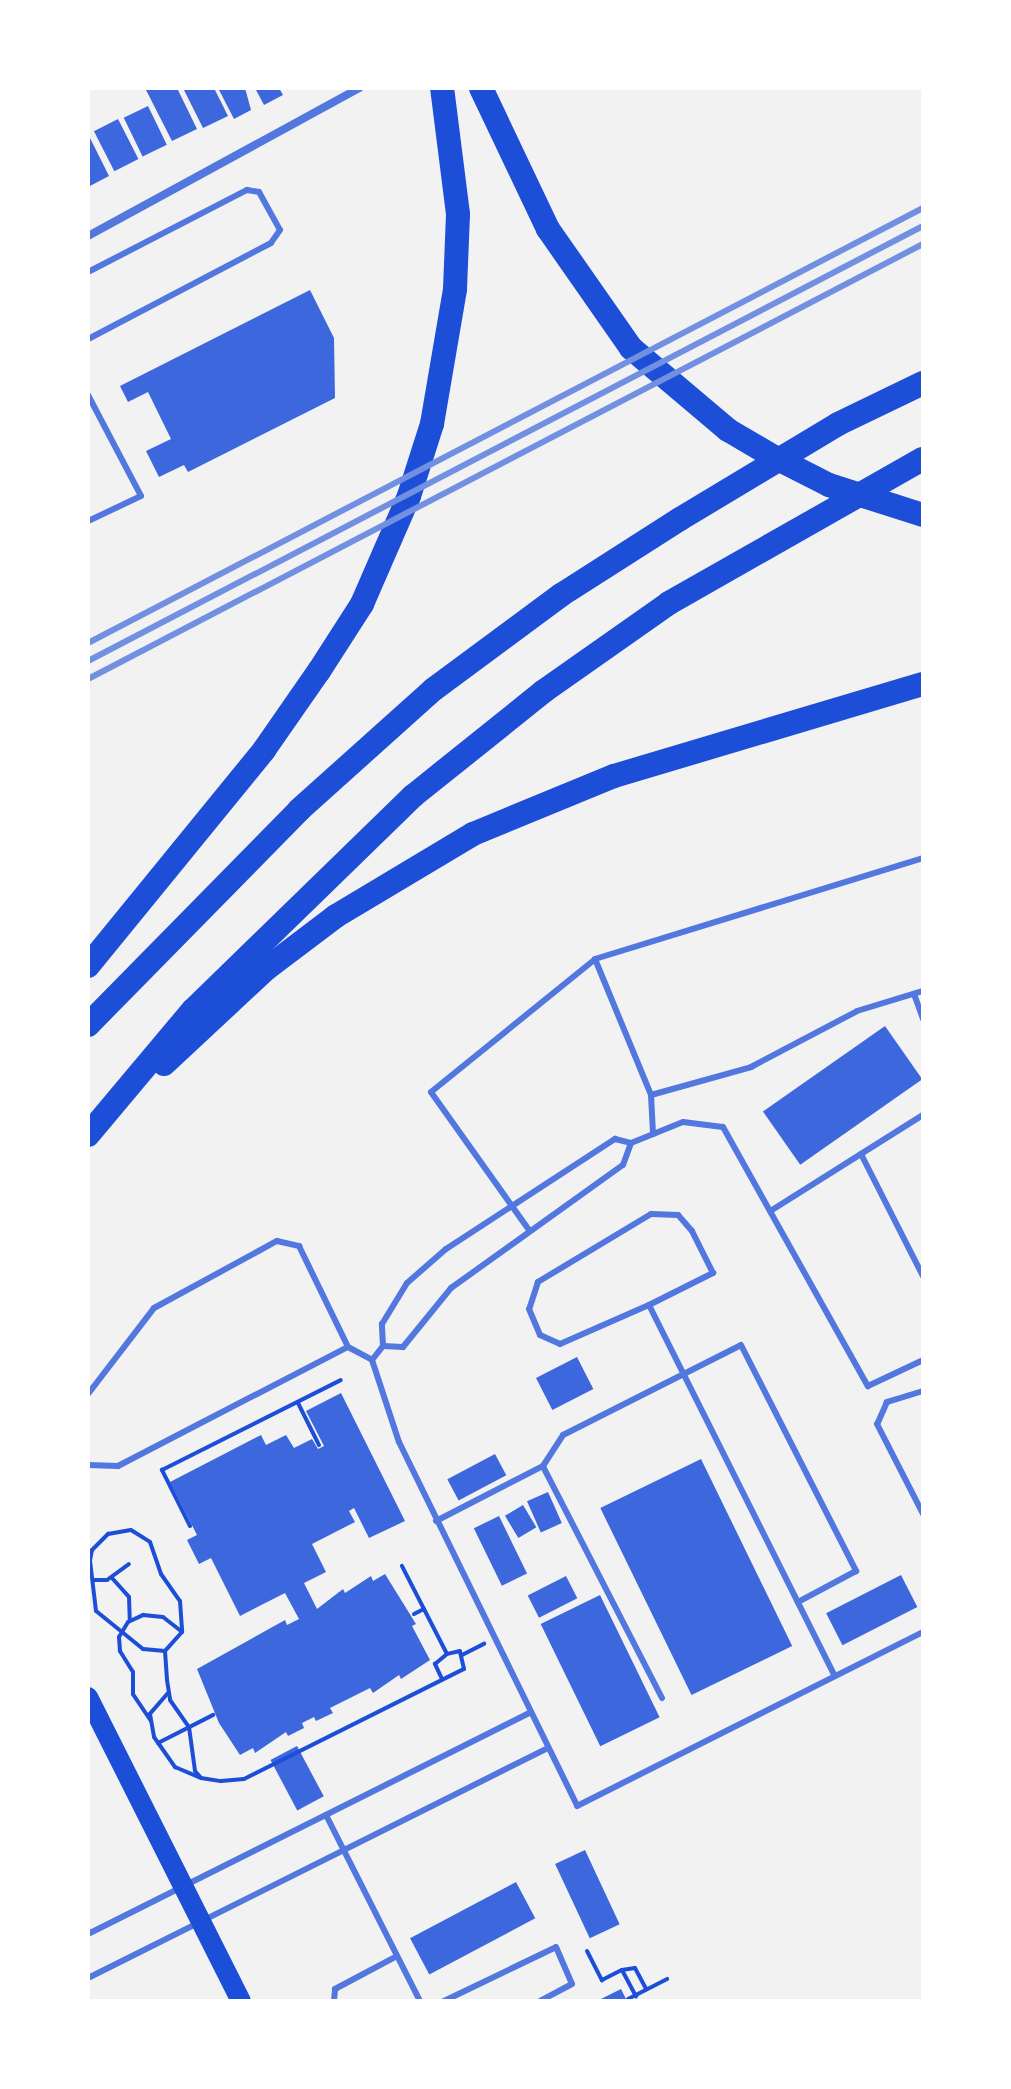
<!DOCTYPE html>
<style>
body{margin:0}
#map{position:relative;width:1011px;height:2089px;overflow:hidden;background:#f2f2f2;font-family:"Work Sans",sans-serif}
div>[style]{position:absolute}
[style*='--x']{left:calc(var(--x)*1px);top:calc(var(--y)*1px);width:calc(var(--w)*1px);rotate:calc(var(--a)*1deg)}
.building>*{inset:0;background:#3d67dc;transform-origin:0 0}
.path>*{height:4px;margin:-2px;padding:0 2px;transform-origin:2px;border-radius:2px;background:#1d4ed8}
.service>*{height:6px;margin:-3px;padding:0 3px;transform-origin:3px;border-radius:3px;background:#5277de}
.minor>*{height:8px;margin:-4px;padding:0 4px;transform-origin:4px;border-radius:4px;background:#5277de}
.primary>*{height:20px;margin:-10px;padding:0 10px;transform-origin:10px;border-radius:10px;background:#1d4ed8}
.motorway>*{height:24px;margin:-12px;padding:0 12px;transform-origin:12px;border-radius:12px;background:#1d4ed8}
.rail>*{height:6px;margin:-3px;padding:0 3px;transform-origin:3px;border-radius:3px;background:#7290e2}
span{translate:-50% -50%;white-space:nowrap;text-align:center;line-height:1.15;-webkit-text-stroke:8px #fff;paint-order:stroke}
.frame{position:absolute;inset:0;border:90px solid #fff;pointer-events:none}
</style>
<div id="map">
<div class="building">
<i style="clip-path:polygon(145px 88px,177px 88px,197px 129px,172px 141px)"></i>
<i style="clip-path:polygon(183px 88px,214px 88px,228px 116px,203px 128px)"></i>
<i style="clip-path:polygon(218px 88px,245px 88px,251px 110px,234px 119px)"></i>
<i style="clip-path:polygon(255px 88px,279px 88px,283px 95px,264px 105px)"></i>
<i style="left:148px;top:106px;width:43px;height:27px;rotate:64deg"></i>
<i style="left:118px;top:119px;width:45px;height:27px;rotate:63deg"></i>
<i style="clip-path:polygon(88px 134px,109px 176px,88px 187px)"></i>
<i style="clip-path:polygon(310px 290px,334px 338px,335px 398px,188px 472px,184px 465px,159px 477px,146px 451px,171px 439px,148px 392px,128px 402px,120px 386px)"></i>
<i style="left:885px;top:1026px;width:65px;height:149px;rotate:55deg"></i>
<i style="left:577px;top:1357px;width:36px;height:46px;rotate:63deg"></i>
<i style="clip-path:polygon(341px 1393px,405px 1521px,369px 1538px,354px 1508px,349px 1511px,355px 1522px,312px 1544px,326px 1572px,304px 1583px,317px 1609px,343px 1589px,345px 1593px,371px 1576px,373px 1581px,385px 1574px,416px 1624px,412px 1626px,430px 1660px,401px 1679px,399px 1675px,373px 1693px,370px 1688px,330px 1708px,333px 1713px,316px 1721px,314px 1717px,302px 1723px,304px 1728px,288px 1736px,286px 1732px,255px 1753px,253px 1748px,240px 1755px,219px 1723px,197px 1669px,285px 1620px,287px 1625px,299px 1619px,285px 1593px,240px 1616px,211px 1558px,199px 1564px,187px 1540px,197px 1535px,170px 1482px,261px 1435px,266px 1445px,286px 1435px,294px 1448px,312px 1439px,318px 1449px,324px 1446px,306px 1411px)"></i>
<i style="left:495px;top:1454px;width:24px;height:54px;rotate:62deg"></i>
<i style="left:701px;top:1459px;width:208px;height:112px;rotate:64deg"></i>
<i style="left:548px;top:1492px;width:34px;height:23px;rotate:66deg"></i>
<i style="left:523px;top:1505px;width:26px;height:21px;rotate:59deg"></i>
<i style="left:499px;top:1516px;width:64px;height:28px;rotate:64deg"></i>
<i style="left:901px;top:1575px;width:36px;height:84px;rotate:63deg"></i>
<i style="left:566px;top:1576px;width:25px;height:43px;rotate:63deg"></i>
<i style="left:600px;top:1595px;width:136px;height:66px;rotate:64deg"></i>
<i style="left:297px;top:1746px;width:57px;height:30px;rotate:62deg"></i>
<i style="left:585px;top:1850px;width:82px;height:33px;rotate:65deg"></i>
<i style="left:516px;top:1882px;width:41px;height:120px;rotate:62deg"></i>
<i style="clip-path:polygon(621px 1989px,627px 2001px,597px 2001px)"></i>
</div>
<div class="path">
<i style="--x:298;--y:1403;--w:47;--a:63.4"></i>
<i style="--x:190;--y:1526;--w:63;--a:-116.6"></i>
<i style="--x:162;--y:1470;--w:200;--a:-26.7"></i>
<i style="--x:112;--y:1578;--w:25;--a:48"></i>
<i style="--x:129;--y:1597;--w:23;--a:88"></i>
<i style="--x:93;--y:1580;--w:14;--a:0"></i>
<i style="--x:107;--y:1580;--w:27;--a:-36"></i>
<i style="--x:414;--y:1614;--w:11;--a:-27"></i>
<i style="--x:165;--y:1651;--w:22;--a:-175"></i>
<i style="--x:143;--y:1649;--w:60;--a:-141"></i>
<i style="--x:96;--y:1611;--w:50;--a:-96.8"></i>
<i style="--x:90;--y:1561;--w:11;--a:-80"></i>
<i style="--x:92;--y:1550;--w:23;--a:-45"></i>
<i style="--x:108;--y:1534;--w:23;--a:-10"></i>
<i style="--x:131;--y:1530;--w:22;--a:32"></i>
<i style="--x:150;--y:1542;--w:34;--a:71"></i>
<i style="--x:161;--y:1574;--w:33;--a:55"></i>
<i style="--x:180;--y:1601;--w:31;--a:86"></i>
<i style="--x:182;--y:1632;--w:25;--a:132"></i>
<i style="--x:165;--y:1651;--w:29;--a:86"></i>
<i style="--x:167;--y:1680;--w:20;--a:81"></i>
<i style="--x:170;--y:1700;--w:33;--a:55"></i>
<i style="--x:189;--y:1727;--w:44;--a:82.2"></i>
<i style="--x:195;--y:1771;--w:9;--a:49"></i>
<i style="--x:201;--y:1778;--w:20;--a:9"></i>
<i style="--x:221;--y:1781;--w:23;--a:-5"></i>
<i style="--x:244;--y:1779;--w:246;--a:-26.6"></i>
<i style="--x:464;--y:1669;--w:18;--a:-103"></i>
<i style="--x:460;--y:1651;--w:13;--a:167"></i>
<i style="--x:447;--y:1654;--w:99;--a:-117.1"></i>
<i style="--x:462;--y:1655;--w:25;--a:-27"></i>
<i style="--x:442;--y:1679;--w:17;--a:-115"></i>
<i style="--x:435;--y:1664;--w:16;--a:-40"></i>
<i style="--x:168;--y:1693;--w:28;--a:131"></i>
<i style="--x:150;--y:1714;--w:23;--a:80"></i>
<i style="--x:154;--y:1737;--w:37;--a:55"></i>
<i style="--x:175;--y:1767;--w:26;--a:23"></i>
<i style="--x:151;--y:1721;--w:32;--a:-124"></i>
<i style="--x:133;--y:1694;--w:22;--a:-90"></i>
<i style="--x:133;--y:1672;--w:25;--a:-122"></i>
<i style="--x:120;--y:1651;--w:14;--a:-94"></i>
<i style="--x:119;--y:1637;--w:17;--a:-59"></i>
<i style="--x:128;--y:1622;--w:17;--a:-25"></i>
<i style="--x:143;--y:1615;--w:20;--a:6"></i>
<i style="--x:163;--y:1617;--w:24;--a:38"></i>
<i style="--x:158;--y:1743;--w:62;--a:-27"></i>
<i style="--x:587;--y:1951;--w:33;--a:63"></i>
<i style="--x:602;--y:1980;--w:22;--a:-27"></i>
<i style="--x:622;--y:1970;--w:30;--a:62"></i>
<i style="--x:622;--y:1970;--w:13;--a:-9"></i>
<i style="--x:635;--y:1968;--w:24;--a:62"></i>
<i style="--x:628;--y:1999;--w:44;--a:-27.1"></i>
</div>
<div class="service">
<i style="--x:88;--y:272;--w:179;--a:-27.3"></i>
<i style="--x:247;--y:190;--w:12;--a:9"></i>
<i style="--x:259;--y:192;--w:43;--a:61.1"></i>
<i style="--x:280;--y:230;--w:16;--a:125"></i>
<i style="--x:271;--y:243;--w:207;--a:152.3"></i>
<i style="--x:88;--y:395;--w:114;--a:62.3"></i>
<i style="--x:141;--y:496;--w:59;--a:154.7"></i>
<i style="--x:595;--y:959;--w:147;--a:67.6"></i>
<i style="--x:651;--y:1095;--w:39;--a:87"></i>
<i style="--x:914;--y:994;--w:27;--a:70"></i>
<i style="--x:651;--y:1095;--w:104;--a:-15.6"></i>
<i style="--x:751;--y:1067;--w:120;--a:-27.8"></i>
<i style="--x:857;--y:1011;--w:69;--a:-16.9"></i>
<i style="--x:861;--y:1154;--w:137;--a:63.1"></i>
<i style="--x:772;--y:1210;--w:178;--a:-32.2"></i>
<i style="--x:529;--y:1230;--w:169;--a:-125.4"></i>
<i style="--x:431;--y:1092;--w:211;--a:-39"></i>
<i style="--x:595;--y:959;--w:343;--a:-17.1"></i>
<i style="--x:649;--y:1305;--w:72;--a:-26.6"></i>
<i style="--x:713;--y:1273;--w:47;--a:-116.6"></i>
<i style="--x:692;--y:1231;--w:21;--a:-131"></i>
<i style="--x:678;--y:1215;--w:27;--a:-178"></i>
<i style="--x:651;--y:1214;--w:132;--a:149"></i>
<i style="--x:538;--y:1282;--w:28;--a:108"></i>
<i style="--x:529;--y:1309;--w:28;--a:67"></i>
<i style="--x:540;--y:1335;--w:22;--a:24"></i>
<i style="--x:560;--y:1344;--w:97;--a:-23.7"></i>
<i style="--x:649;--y:1305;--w:415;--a:63.4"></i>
<i style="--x:383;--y:1346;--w:20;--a:3"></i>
<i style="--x:403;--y:1347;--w:76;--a:-50.9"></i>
<i style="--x:451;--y:1288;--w:211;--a:-35.6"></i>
<i style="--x:623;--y:1165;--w:23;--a:-70"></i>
<i style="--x:372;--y:1360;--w:18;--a:-52"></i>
<i style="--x:383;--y:1346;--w:22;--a:-93"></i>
<i style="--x:382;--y:1324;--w:48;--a:-58.6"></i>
<i style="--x:407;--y:1283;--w:52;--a:-41.1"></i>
<i style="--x:446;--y:1249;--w:202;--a:-33.1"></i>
<i style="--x:615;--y:1139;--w:16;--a:14"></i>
<i style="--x:631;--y:1143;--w:56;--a:-22"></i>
<i style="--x:683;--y:1122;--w:40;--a:7.1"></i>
<i style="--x:723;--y:1127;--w:297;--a:60.8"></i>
<i style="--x:868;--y:1386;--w:61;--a:-25.3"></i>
<i style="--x:923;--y:1391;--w:38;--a:163"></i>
<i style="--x:887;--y:1402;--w:24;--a:114"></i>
<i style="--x:877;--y:1424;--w:101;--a:62.9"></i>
<i style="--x:88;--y:1394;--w:108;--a:-52.5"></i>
<i style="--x:154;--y:1308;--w:140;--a:-28.6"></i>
<i style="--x:277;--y:1241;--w:23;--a:13"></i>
<i style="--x:299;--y:1246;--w:112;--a:64.1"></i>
<i style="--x:348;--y:1347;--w:27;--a:28"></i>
<i style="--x:372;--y:1360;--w:86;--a:71.8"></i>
<i style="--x:399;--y:1442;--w:405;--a:63.9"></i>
<i style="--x:577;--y:1806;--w:387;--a:-26.7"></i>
<i style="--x:88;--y:1465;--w:30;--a:2"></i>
<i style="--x:118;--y:1466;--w:259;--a:-27.4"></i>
<i style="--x:436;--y:1521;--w:120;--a:-27.2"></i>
<i style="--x:662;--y:1698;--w:261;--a:-117.2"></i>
<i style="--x:543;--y:1466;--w:37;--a:-57"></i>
<i style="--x:563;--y:1435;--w:199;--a:-26.8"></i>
<i style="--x:741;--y:1345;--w:254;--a:63"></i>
<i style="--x:856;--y:1571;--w:66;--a:151.9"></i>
<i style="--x:326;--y:1815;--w:208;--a:63.2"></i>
<i style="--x:88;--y:1934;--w:494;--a:-26.6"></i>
<i style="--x:88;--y:1978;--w:514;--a:-26.57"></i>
<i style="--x:334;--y:2001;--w:12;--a:-85"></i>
<i style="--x:335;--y:1989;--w:70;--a:-28"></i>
<i style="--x:444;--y:2001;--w:124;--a:-25.7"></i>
<i style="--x:556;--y:1947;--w:40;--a:66.6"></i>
<i style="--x:572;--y:1984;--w:36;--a:152"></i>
</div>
<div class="minor">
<i style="--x:88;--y:236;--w:309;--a:-28.6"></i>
</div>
<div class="primary">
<i style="--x:88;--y:1697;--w:340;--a:63.3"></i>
</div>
<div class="motorway">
<i style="--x:481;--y:88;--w:156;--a:64.6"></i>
<i style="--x:548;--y:229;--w:145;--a:55.1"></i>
<i style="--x:631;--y:348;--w:127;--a:40.2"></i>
<i style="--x:728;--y:430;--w:53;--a:30.4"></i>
<i style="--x:774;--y:457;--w:62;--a:27"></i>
<i style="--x:829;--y:485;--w:99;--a:17.7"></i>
<i style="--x:88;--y:966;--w:279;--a:-50.8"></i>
<i style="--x:264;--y:750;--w:96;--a:-55.2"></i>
<i style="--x:319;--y:671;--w:80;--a:-57.3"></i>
<i style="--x:362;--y:604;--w:118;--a:-66.5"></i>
<i style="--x:409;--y:496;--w:76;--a:-72.3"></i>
<i style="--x:432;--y:424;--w:137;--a:-80.3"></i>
<i style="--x:455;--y:289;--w:75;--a:-87.7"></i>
<i style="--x:458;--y:214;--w:127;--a:-97.2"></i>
<i style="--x:88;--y:1025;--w:301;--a:-45.5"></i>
<i style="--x:299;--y:810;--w:181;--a:-41.9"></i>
<i style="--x:434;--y:689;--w:158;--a:-36.5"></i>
<i style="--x:561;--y:595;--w:141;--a:-32.6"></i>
<i style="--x:680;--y:519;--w:184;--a:-31"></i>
<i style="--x:838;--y:424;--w:94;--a:-25.8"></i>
<i style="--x:164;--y:1064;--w:139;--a:-43"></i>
<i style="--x:266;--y:969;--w:88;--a:-37.1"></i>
<i style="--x:336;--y:916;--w:160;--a:-30.9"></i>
<i style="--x:473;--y:834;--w:152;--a:-22.4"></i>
<i style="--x:614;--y:776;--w:322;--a:-16.6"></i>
<i style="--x:88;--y:1135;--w:163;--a:-50"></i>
<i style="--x:193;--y:1010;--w:307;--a:-44.2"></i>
<i style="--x:413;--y:796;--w:168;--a:-38.7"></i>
<i style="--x:544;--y:691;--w:153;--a:-35.1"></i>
<i style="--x:669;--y:603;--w:292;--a:-29.6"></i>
</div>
<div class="rail">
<i style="--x:88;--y:643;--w:942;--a:-27.52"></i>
<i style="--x:88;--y:661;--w:942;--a:-27.52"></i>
<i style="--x:88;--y:679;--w:942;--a:-27.52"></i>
</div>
<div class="frame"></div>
</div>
